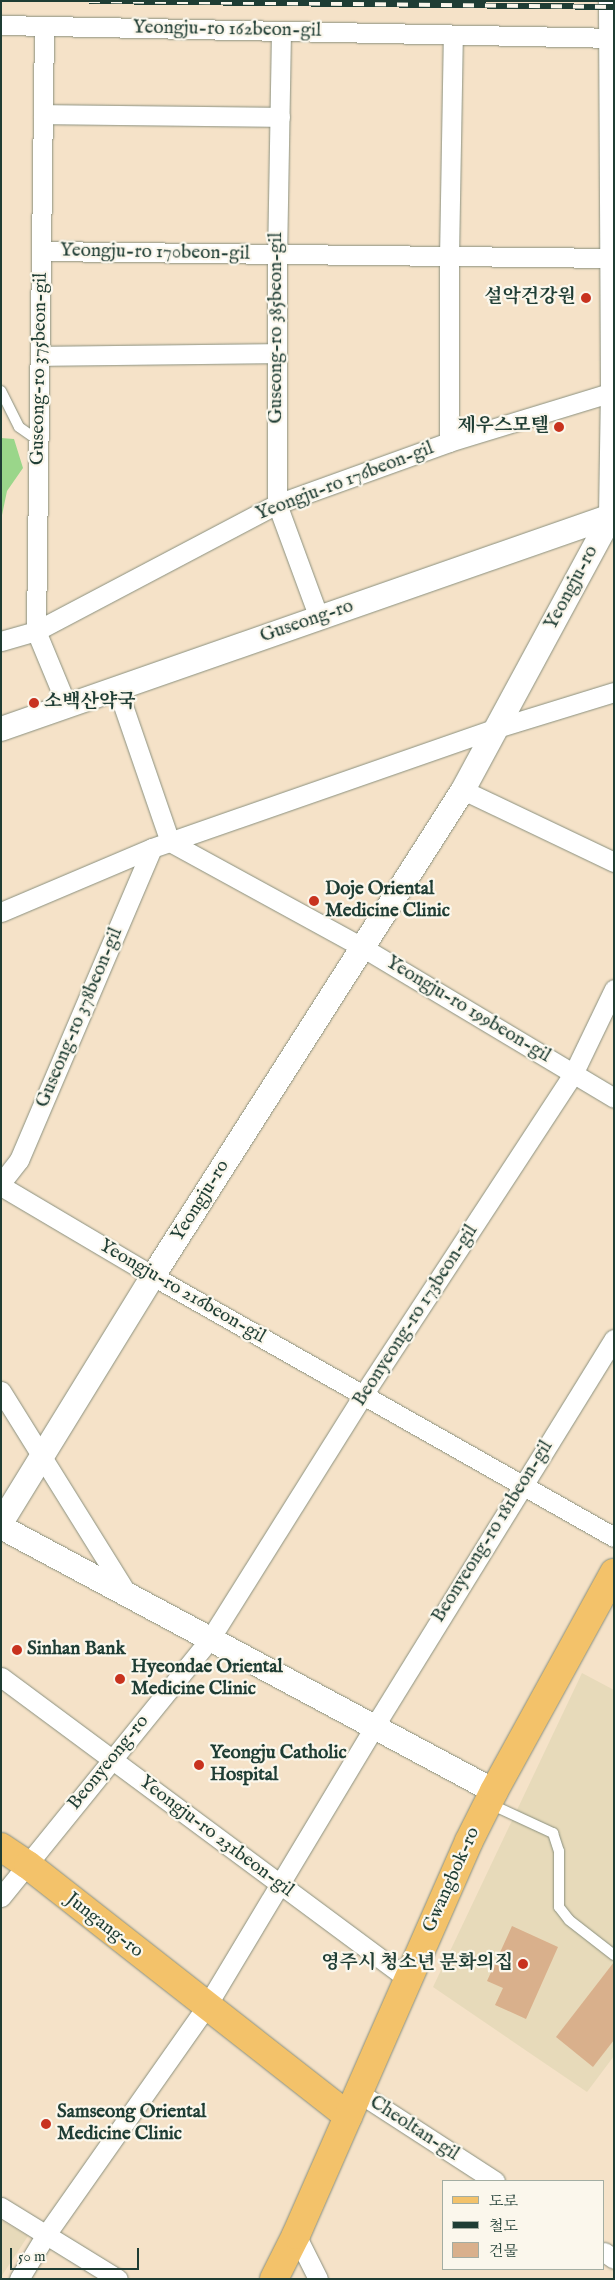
<!DOCTYPE html>
<meta charset="utf-8">
<style>
body{margin:0}
#map{position:relative;width:615px;height:2280px;overflow:hidden;background:#f5e2c8;font-family:"IM FELL English","Noto Serif KR",serif}
div>[style]{position:absolute}
[style*='--x']{left:calc(var(--x)*1px);top:calc(var(--y)*1px);width:calc(var(--w)*1px);rotate:calc(var(--a)*1deg)}
.built>*{inset:0;background:#e7daba}
.green>*{inset:0;background:#9ad68a}
.building>*{inset:0;background:#d9b08c}
.roads{filter:drop-shadow(0 0 1px #8a907e) drop-shadow(0 0 1px #8a907e)}
.service>*{height:10px;margin:-5px;padding:0 5px;transform-origin:5px;border-radius:5px;background:#fff}
.minor>*{height:19px;margin:-9.5px;padding:0 9.5px;transform-origin:9.5px;border-radius:9.5px;background:#fff}
.tertiary>*{height:24px;margin:-12px;padding:0 12px;transform-origin:12px;border-radius:12px;background:#fff}
.primary>*{height:28px;margin:-14px;padding:0 14px;transform-origin:14px;border-radius:14px;background:#f3c26a}
.rail>*{height:5.5px;margin-top:-2.75px;transform-origin:0;background:repeating-linear-gradient(90deg,#fbf7ec 0 11px,#1f3d34 0 22px);box-sizing:border-box;border-block:1px solid #1f3d34}
.dots>*{width:14px;height:14px;translate:-50% -50%;box-sizing:border-box;border:2px solid #fbf7ec;border-radius:50%}
span{translate:-50% -50%;white-space:nowrap;text-align:center;line-height:1.15;-webkit-text-stroke:4.5px #fbf7ec;paint-order:stroke}
.street-label{font-size:19px;color:#1f3d34}
.poi-label{font-size:19px;color:#1f3d34;font-weight:700}
.right{translate:-100% -50%;text-align:right}
.left{translate:0 -50%;text-align:left}
.frame{position:absolute;inset:0;border:2px solid #1f3d34;pointer-events:none}
.legend{position:absolute;left:442px;top:2180px;width:162px;height:90px;box-sizing:border-box;background:#fbf7ec;border:1px solid #a3ada2;margin:0;padding:6px 9px;list-style:none;font-size:15px;color:#1f3d34}
.legend li{display:flex;align-items:center;gap:10px;height:25px}
.legend b{width:25px;border:1px solid #a3ada2}
.scale{position:absolute;left:10px;top:2248px;width:129px;height:22px;box-sizing:border-box;border:2px solid #1f3d34;border-top:0;padding-left:6px;font-size:15px;line-height:18px;white-space:nowrap;color:#1f3d34;-webkit-text-stroke:4px #fbf7ec;paint-order:stroke}
</style>
<div id="map">
<div class="built">
<i style="clip-path:polygon(582px 1673px,614px 1690px,614px 2056px,587px 2092px,433px 1987px)"></i>
<i style="clip-path:polygon(1px 2220px,28px 2236px,1px 2277px)"></i>
</div>
<div class="green">
<i style="clip-path:polygon(1px 438px,14px 439px,23px 468px,7px 491px,1px 520px)"></i>
</div>
<div class="building">
<i style="clip-path:polygon(512px 1926px,558px 1947px,526px 2019px,495px 2005px,503px 1988px,487px 1981px)"></i>
<i style="clip-path:polygon(614px 1962px,614px 2040px,593px 2067px,556px 2037px)"></i>
</div>
<div class="roads">
<div class="service">
<i style="--x:1;--y:391;--w:40;--a:63.4"></i>
<i style="--x:19;--y:427;--w:24;--a:35"></i>
<i style="--x:488;--y:1803;--w:72;--a:24.8"></i>
<i style="--x:553;--y:1833;--w:19;--a:72"></i>
<i style="--x:559;--y:1851;--w:56;--a:90"></i>
<i style="--x:559;--y:1907;--w:16;--a:52"></i>
<i style="--x:569;--y:1920;--w:57;--a:37.9"></i>
</div>
<div class="minor">
<i style="--x:1;--y:25;--w:613;--a:1.21"></i>
<i style="--x:44;--y:26;--w:605;--a:90.76"></i>
<i style="--x:36;--y:631;--w:81;--a:67.5"></i>
<i style="--x:281;--y:31;--w:224;--a:91"></i>
<i style="--x:277;--y:255;--w:249;--a:90"></i>
<i style="--x:277;--y:504;--w:121;--a:69.8"></i>
<i style="--x:43;--y:114;--w:237;--a:0.7"></i>
<i style="--x:41;--y:251;--w:571;--a:0.7"></i>
<i style="--x:40;--y:356;--w:237;--a:-0.7"></i>
<i style="--x:449;--y:442;--w:185;--a:-90"></i>
<i style="--x:449;--y:257;--w:222;--a:-89"></i>
<i style="--x:1;--y:641;--w:36;--a:-16"></i>
<i style="--x:36;--y:631;--w:272;--a:-27.8"></i>
<i style="--x:277;--y:504;--w:183;--a:-19.8"></i>
<i style="--x:449;--y:442;--w:171;--a:-17"></i>
<i style="--x:117;--y:688;--w:163;--a:71"></i>
<i style="--x:170;--y:842;--w:219;--a:28.7"></i>
<i style="--x:362;--y:947;--w:294;--a:30.9"></i>
<i style="--x:463;--y:790;--w:167;--a:25.5"></i>
<i style="--x:1;--y:912;--w:164;--a:-23"></i>
<i style="--x:152;--y:848;--w:365;--a:-19.2"></i>
<i style="--x:497;--y:728;--w:122;--a:-17.1"></i>
<i style="--x:1;--y:1183;--w:29;--a:-52"></i>
<i style="--x:19;--y:1160;--w:339;--a:-66.9"></i>
<i style="--x:1;--y:1186;--w:177;--a:30.6"></i>
<i style="--x:153;--y:1276;--w:530;--a:29.52"></i>
<i style="--x:1;--y:1391;--w:240;--a:58.1"></i>
<i style="--x:1;--y:1677;--w:507;--a:36.58"></i>
<i style="--x:1;--y:1897;--w:332;--a:-51"></i>
<i style="--x:210;--y:1639;--w:288;--a:-57.9"></i>
<i style="--x:363;--y:1395;--w:386;--a:-56.8"></i>
<i style="--x:574;--y:1072;--w:92;--a:-64.3"></i>
<i style="--x:359;--y:2093;--w:162;--a:32.9"></i>
<i style="--x:1;--y:2207;--w:137;--a:31.6"></i>
<i style="--x:296;--y:2235;--w:49;--a:63.4"></i>
<i style="--x:604;--y:2252;--w:12;--a:35"></i>
<i style="--x:19;--y:2279;--w:50;--a:-58.8"></i>
<i style="--x:45;--y:2236;--w:280;--a:-54.9"></i>
<i style="--x:206;--y:2007;--w:327;--a:-59"></i>
<i style="--x:374;--y:1727;--w:456;--a:-58.3"></i>
</div>
<div class="tertiary">
<i style="--x:1;--y:729;--w:649;--a:-19.24"></i>
<i style="--x:1;--y:1523;--w:290;--a:-58.4"></i>
<i style="--x:153;--y:1276;--w:576;--a:-57.47"></i>
<i style="--x:463;--y:790;--w:311;--a:-61.6"></i>
<i style="--x:611;--y:516;--w:124;--a:-89.1"></i>
<i style="--x:613;--y:392;--w:391;--a:-90.3"></i>
<i style="--x:1;--y:1527;--w:559;--a:28.17"></i>
</div>
<div class="primary">
<i style="--x:1;--y:1847;--w:32;--a:34"></i>
<i style="--x:28;--y:1865;--w:407;--a:38.1"></i>
<i style="--x:274;--y:2279;--w:49;--a:-63.4"></i>
<i style="--x:296;--y:2235;--w:430;--a:-66.3"></i>
<i style="--x:469;--y:1841;--w:56;--a:-63.4"></i>
<i style="--x:494;--y:1791;--w:249;--a:-61.2"></i>
</div>
</div>
<div class="rail">
<i style="--x:89;--y:1;--w:525;--a:0.65"></i>
</div>
<div class="dots">
<i style="left:586px;top:298px;background:#c8321e"></i>
<i style="left:559px;top:427px;background:#c8321e"></i>
<i style="left:34px;top:703px;background:#c8321e"></i>
<i style="left:314px;top:901px;background:#c8321e"></i>
<i style="left:17px;top:1650px;background:#c8321e"></i>
<i style="left:120px;top:1679px;background:#c8321e"></i>
<i style="left:199px;top:1765px;background:#c8321e"></i>
<i style="left:523px;top:1964px;background:#c8321e"></i>
<i style="left:46px;top:2124px;background:#c8321e"></i>
</div>
<div class="street-label">
<span style="left:227px;top:30px;rotate:1deg">Yeongju-ro 162beon-gil</span>
<span style="left:155px;top:253px;rotate:1deg">Yeongju-ro 170beon-gil</span>
<span style="left:277px;top:328px;rotate:-90deg">Guseong-ro 385beon-gil</span>
<span style="left:40px;top:369px;rotate:-89deg">Guseong-ro 375beon-gil</span>
<span style="left:345px;top:482px;rotate:-21deg">Yeongju-ro 176beon-gil</span>
<span style="left:572px;top:588px;rotate:-62deg">Yeongju-ro</span>
<span style="left:307px;top:622px;rotate:-19deg">Guseong-ro</span>
<span style="left:468px;top:1010px;rotate:31deg">Yeongju-ro 199beon-gil</span>
<span style="left:80px;top:1018px;rotate:-67deg">Guseong-ro 378beon-gil</span>
<span style="left:201px;top:1201px;rotate:-58deg">Yeongju-ro</span>
<span style="left:182px;top:1292px;rotate:30deg">Yeongju-ro 216beon-gil</span>
<span style="left:416px;top:1316px;rotate:-57deg">Beonyeong-ro 173beon-gil</span>
<span style="left:493px;top:1532px;rotate:-58deg">Beonyeong-ro 181beon-gil</span>
<span style="left:109px;top:1763px;rotate:-51deg">Beonyeong-ro</span>
<span style="left:216px;top:1837px;rotate:37deg">Yeongju-ro 231beon-gil</span>
<span style="left:452px;top:1880px;rotate:-66deg">Gwangbok-ro</span>
<span style="left:104px;top:1926px;rotate:38deg">Jungang-ro</span>
<span style="left:414px;top:2129px;rotate:33deg">Cheoltan-gil</span>
</div>
<div class="poi-label">
<span class="right" style="left:576px;top:298px">설악건강원</span>
<span class="right" style="left:549px;top:427px">제우스모텔</span>
<span class="left" style="left:44px;top:703px">소백산약국</span>
<span class="left" style="left:325px;top:901px">Doje Oriental<br>Medicine Clinic</span>
<span class="left" style="left:27px;top:1650px">Sinhan Bank</span>
<span class="left" style="left:131px;top:1679px">Hyeondae Oriental<br>Medicine Clinic</span>
<span class="left" style="left:210px;top:1765px">Yeongju Catholic<br>Hospital</span>
<span class="right" style="left:513px;top:1964px">영주시 청소년 문화의집</span>
<span class="left" style="left:57px;top:2124px">Samseong Oriental<br>Medicine Clinic</span>
</div>
<div class="frame"></div>
<ul class="legend">
<li><b style="height:6px;background:#f3c26a"></b>도로</li>
<li><b style="height:6px;background:#1f3d34"></b>철도</li>
<li><b style="height:14px;background:#d9b08c"></b>건물</li>
</ul>
<div class="scale">50 m</div>
</div>
